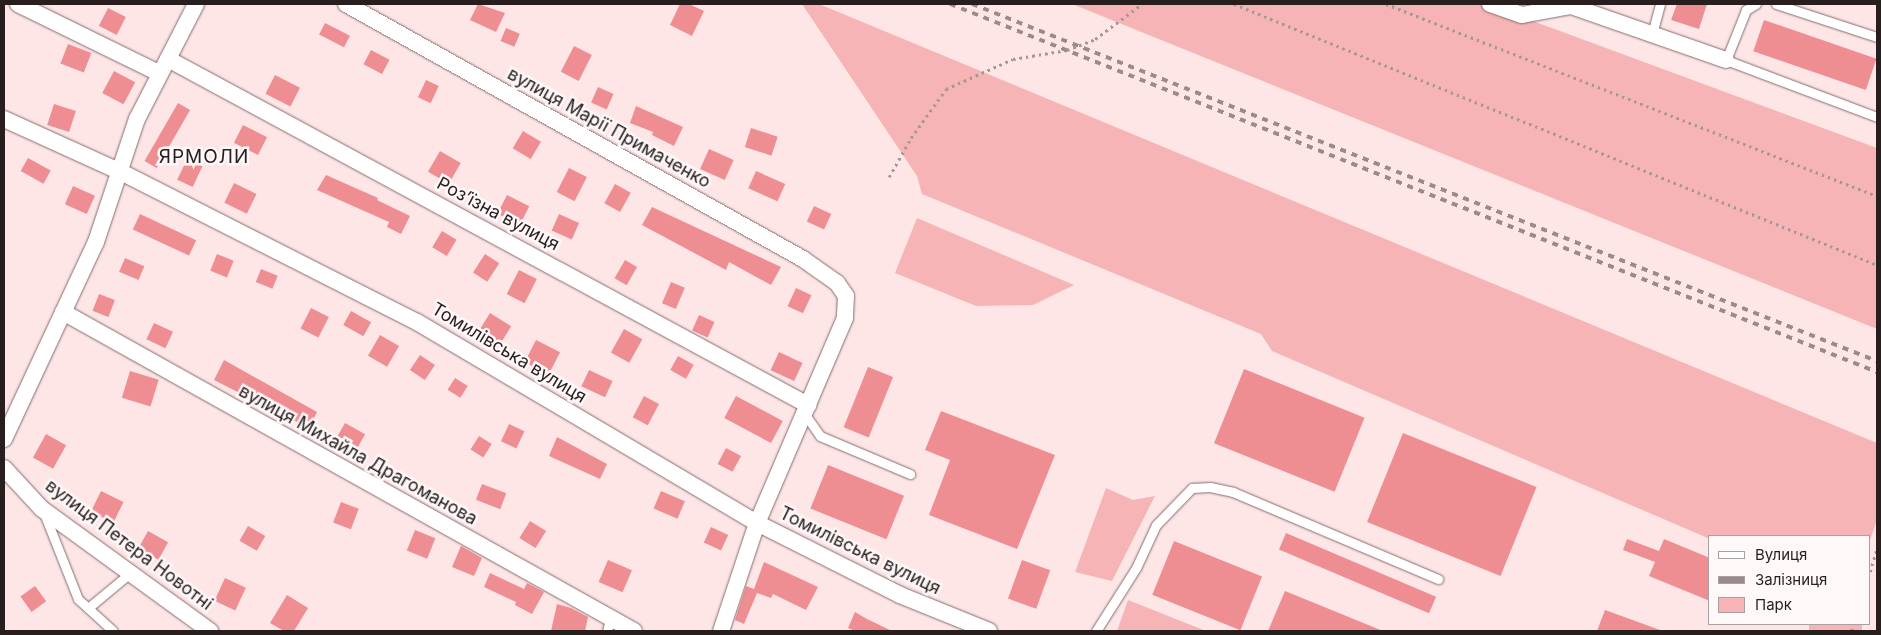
<!DOCTYPE html>
<meta charset="utf-8">
<style>
body{margin:0}
#map{position:relative;width:1881px;height:635px;overflow:hidden;background:#fee6e6;font-family:Inter,sans-serif}
div>[style]{position:absolute}
[style*='--x']{left:calc(var(--x)*1px);top:calc(var(--y)*1px);width:calc(var(--w)*1px);rotate:calc(var(--a)*1deg)}
.green>*{inset:0;background:#f6b4b6;transform-origin:0 0}
.building>*{inset:0;background:#ee8d92;transform-origin:0 0}
.path>*{height:2.5px;margin-top:-1.25px;transform-origin:0;background:repeating-linear-gradient(90deg,#a89696 0 2.5px,transparent 0 6.5px)}
.roads{filter:drop-shadow(0 0 1px #856c6c) drop-shadow(0 0 1px #856c6c)}
.lane>*{height:9px;margin:-4.5px;padding:0 4.5px;transform-origin:4.5px;border-radius:4.5px;background:#fff}
.street>*{height:16px;margin:-8px;padding:0 8px;transform-origin:8px;border-radius:8px;background:#fff}
.rail>*{height:4px;margin-top:-2px;transform-origin:0;background:repeating-linear-gradient(90deg,#9b8a8a 0 6px,transparent 0 12px)}
span{translate:-50% -50%;white-space:nowrap;text-align:center;line-height:1.15;-webkit-text-stroke:5px #fef8f8;paint-order:stroke}
.street-label{font-size:18px;color:#281e1e}
.neighbourhood-label{font-size:19px;color:#281e1e;letter-spacing:1px}
.frame{position:absolute;inset:0;border:5px solid #281e1e;pointer-events:none}
.legend{position:absolute;left:1708px;top:535px;width:162px;height:90px;box-sizing:border-box;background:#fef8f8;border:1px solid #a8a1a1;margin:0;padding:6px 9px;list-style:none;font-size:15px;color:#281e1e}
.legend li{display:flex;align-items:center;gap:10px;height:25px}
.legend b{width:25px;border:1px solid #a8a1a1}
</style>
<div id="map">
<div class="green">
<i style="clip-path:polygon(802px 4px,819px 4px,1877px 443px,1877px 520px,1870px 540px,1870px 536px,1710px 539px,1272px 351px,1261px 334px,922px 194px,917px 176px)"></i>
<i style="clip-path:polygon(1072px 4px,1487px 4px,1877px 148px,1877px 329px)"></i>
<i style="clip-path:polygon(917px 218px,1074px 285px,1033px 305px,976px 306px,895px 273px)"></i>
<i style="clip-path:polygon(1106px 488px,1133px 500px,1155px 496px,1112px 581px,1075px 572px)"></i>
<i style="clip-path:polygon(1128px 600px,1206px 631px,1117px 631px)"></i>
<i style="left:1809px;top:624px;width:53px;height:7px"></i>
</div>
<div class="building">
<i style="clip-path:polygon(478px 4px,505px 13px,496px 32px,470px 20px)"></i>
<i style="clip-path:polygon(680px 4px,689px 4px,704px 11px,692px 36px,670px 25px)"></i>
<i style="clip-path:polygon(1677px 4px,1707px 4px,1699px 29px,1671px 20px)"></i>
<i style="left:108px;top:8px;width:20px;height:20px;rotate:27deg"></i>
<i style="left:1764px;top:20px;width:119px;height:33px;rotate:19deg"></i>
<i style="left:325px;top:23px;width:28px;height:13px;rotate:27deg"></i>
<i style="left:506px;top:28px;width:15px;height:14px;rotate:23deg"></i>
<i style="left:68px;top:44px;width:25px;height:21px;rotate:21deg"></i>
<i style="left:574px;top:46px;width:20px;height:29px;rotate:27deg"></i>
<i style="left:371px;top:50px;width:21px;height:16px;rotate:28deg"></i>
<i style="left:114px;top:71px;width:24px;height:25px;rotate:28deg"></i>
<i style="left:275px;top:75px;width:28px;height:21px;rotate:27deg"></i>
<i style="left:426px;top:80px;width:14px;height:19px;rotate:25deg"></i>
<i style="left:598px;top:87px;width:17px;height:17px;rotate:24deg"></i>
<i style="left:178px;top:103px;width:14px;height:67px;rotate:30deg"></i>
<i style="left:54px;top:104px;width:23px;height:22px;rotate:18deg"></i>
<i style="clip-path:polygon(636px 106px,683px 127px,674px 146px,652px 135px,653px 132px,630px 123px)"></i>
<i style="left:243px;top:125px;width:27px;height:20px;rotate:27deg"></i>
<i style="left:751px;top:128px;width:28px;height:20px;rotate:18deg"></i>
<i style="left:523px;top:131px;width:21px;height:20px;rotate:31deg"></i>
<i style="left:709px;top:149px;width:27px;height:22px;rotate:24deg"></i>
<i style="left:440px;top:151px;width:24px;height:24px;rotate:30deg"></i>
<i style="left:28px;top:158px;width:26px;height:15px;rotate:29deg"></i>
<i style="left:187px;top:159px;width:17px;height:23px;rotate:25deg"></i>
<i style="left:569px;top:168px;width:20px;height:27px;rotate:27deg"></i>
<i style="left:756px;top:171px;width:32px;height:19px;rotate:24deg"></i>
<i style="clip-path:polygon(326px 175px,378px 198px,377px 200px,410px 216px,401px 234px,387px 227px,389px 222px,317px 190px)"></i>
<i style="left:234px;top:183px;width:25px;height:22px;rotate:26deg"></i>
<i style="left:615px;top:184px;width:18px;height:22px;rotate:29deg"></i>
<i style="left:73px;top:186px;width:24px;height:20px;rotate:24deg"></i>
<i style="left:507px;top:195px;width:25px;height:21px;rotate:27deg"></i>
<i style="left:814px;top:206px;width:19px;height:17px;rotate:25deg"></i>
<i style="clip-path:polygon(652px 207px,781px 267px,771px 285px,729px 262px,726px 270px,642px 225px)"></i>
<i style="left:140px;top:214px;width:62px;height:17px;rotate:25deg"></i>
<i style="left:559px;top:214px;width:22px;height:18px;rotate:24deg"></i>
<i style="left:442px;top:231px;width:17px;height:19px;rotate:31deg"></i>
<i style="left:217px;top:254px;width:18px;height:18px;rotate:22deg"></i>
<i style="left:485px;top:254px;width:17px;height:22px;rotate:33deg"></i>
<i style="left:125px;top:258px;width:21px;height:15px;rotate:23deg"></i>
<i style="left:625px;top:260px;width:14px;height:21px;rotate:30deg"></i>
<i style="left:261px;top:269px;width:18px;height:14px;rotate:22deg"></i>
<i style="left:519px;top:270px;width:20px;height:27px;rotate:27deg"></i>
<i style="left:671px;top:282px;width:15px;height:23px;rotate:23deg"></i>
<i style="left:796px;top:288px;width:17px;height:20px;rotate:25deg"></i>
<i style="left:99px;top:294px;width:17px;height:18px;rotate:21deg"></i>
<i style="left:311px;top:308px;width:20px;height:23px;rotate:27deg"></i>
<i style="left:351px;top:311px;width:23px;height:16px;rotate:29deg"></i>
<i style="left:490px;top:313px;width:25px;height:27px;rotate:32deg"></i>
<i style="left:699px;top:315px;width:17px;height:17px;rotate:24deg"></i>
<i style="left:154px;top:323px;width:21px;height:18px;rotate:25deg"></i>
<i style="left:624px;top:329px;width:21px;height:27px;rotate:29deg"></i>
<i style="left:380px;top:335px;width:22px;height:24px;rotate:30deg"></i>
<i style="left:536px;top:340px;width:27px;height:25px;rotate:27deg"></i>
<i style="left:779px;top:352px;width:26px;height:20px;rotate:25deg"></i>
<i style="left:420px;top:355px;width:18px;height:18px;rotate:34deg"></i>
<i style="left:678px;top:356px;width:18px;height:16px;rotate:29deg"></i>
<i style="clip-path:polygon(224px 360px,317px 412px,309px 428px,214px 380px)"></i>
<i style="left:868px;top:367px;width:27px;height:65px;rotate:22deg"></i>
<i style="left:1244px;top:369px;width:130px;height:80px;rotate:22deg"></i>
<i style="left:589px;top:370px;width:26px;height:18px;rotate:25deg"></i>
<i style="left:130px;top:371px;width:30px;height:28px;rotate:17deg"></i>
<i style="left:455px;top:378px;width:15px;height:14px;rotate:32deg"></i>
<i style="left:644px;top:396px;width:17px;height:24px;rotate:28deg"></i>
<i style="left:736px;top:396px;width:53px;height:25px;rotate:28deg"></i>
<i style="clip-path:polygon(941px 411px,1055px 455px,1017px 549px,929px 515px,950px 460px,925px 450px)"></i>
<i style="left:345px;top:423px;width:23px;height:15px;rotate:29deg"></i>
<i style="left:509px;top:424px;width:17px;height:19px;rotate:25deg"></i>
<i style="left:1403px;top:433px;width:144px;height:96px;rotate:22deg"></i>
<i style="left:46px;top:434px;width:23px;height:27px;rotate:29deg"></i>
<i style="left:479px;top:436px;width:15px;height:16px;rotate:32deg"></i>
<i style="clip-path:polygon(557px 437px,607px 464px,600px 479px,549px 456px)"></i>
<i style="left:726px;top:448px;width:17px;height:18px;rotate:28deg"></i>
<i style="left:828px;top:465px;width:82px;height:47px;rotate:22deg"></i>
<i style="left:482px;top:484px;width:26px;height:17px;rotate:21deg"></i>
<i style="left:101px;top:491px;width:25px;height:23px;rotate:26deg"></i>
<i style="left:661px;top:491px;width:26px;height:19px;rotate:23deg"></i>
<i style="left:341px;top:502px;width:19px;height:22px;rotate:21deg"></i>
<i style="left:530px;top:521px;width:19px;height:20px;rotate:32deg"></i>
<i style="left:248px;top:526px;width:20px;height:17px;rotate:30deg"></i>
<i style="left:711px;top:527px;width:19px;height:17px;rotate:25deg"></i>
<i style="left:415px;top:530px;width:22px;height:22px;rotate:22deg"></i>
<i style="left:148px;top:531px;width:23px;height:20px;rotate:29deg"></i>
<i style="left:1286px;top:533px;width:163px;height:18px;rotate:23deg"></i>
<i style="clip-path:polygon(1627px 539px,1659px 551px,1664px 539px,1710px 558px,1710px 601px,1649px 576px,1655px 562px,1623px 550px)"></i>
<i style="left:1174px;top:541px;width:95px;height:58px;rotate:22deg"></i>
<i style="clip-path:polygon(461px 546px,482px 558px,474px 576px,452px 567px)"></i>
<i style="left:608px;top:560px;width:26px;height:24px;rotate:23deg"></i>
<i style="left:1022px;top:560px;width:30px;height:41px;rotate:20deg"></i>
<i style="clip-path:polygon(764px 562px,818px 587px,806px 610px,773px 594px,771px 598px,757px 593px,744px 624px,735px 620px,746px 586px,754px 589px)"></i>
<i style="clip-path:polygon(490px 573px,524px 589px,527px 583px,544px 592px,532px 614px,515px 605px,516px 602px,484px 587px)"></i>
<i style="left:225px;top:578px;width:23px;height:25px;rotate:25deg"></i>
<i style="left:35px;top:586px;width:19px;height:18px;rotate:54deg"></i>
<i style="clip-path:polygon(1285px 591px,1383px 631px,1268px 631px)"></i>
<i style="clip-path:polygon(287px 595px,308px 608px,294px 631px,284px 631px,270px 623px)"></i>
<i style="clip-path:polygon(557px 604px,571px 608px,588px 617px,585px 631px,551px 631px)"></i>
<i style="clip-path:polygon(1605px 610px,1660px 630px,1659px 631px,1597px 631px)"></i>
<i style="clip-path:polygon(855px 612px,867px 619px,892px 631px,855px 631px,848px 628px)"></i>
</div>
<div class="path">
<i style="--x:1234;--y:4;--w:694;--a:22.09"></i>
<i style="--x:1386;--y:4;--w:527;--a:21.36"></i>
<i style="--x:889;--y:177;--w:45;--a:-60.6"></i>
<i style="--x:911;--y:138;--w:60;--a:-54.5"></i>
<i style="--x:946;--y:89;--w:73;--a:-24.1"></i>
<i style="--x:1013;--y:59;--w:55;--a:-9.5"></i>
<i style="--x:1067;--y:50;--w:30;--a:-21"></i>
<i style="--x:1095;--y:39;--w:59;--a:-36.7"></i>
<i style="--x:1870;--y:572;--w:26;--a:-74"></i>
<i style="--x:1851;--y:631;--w:7;--a:-74"></i>
</div>
<div class="roads">
<div class="lane">
<i style="--x:1756;--y:4;--w:12;--a:149"></i>
<i style="--x:1746;--y:10;--w:54;--a:111.8"></i>
<i style="--x:1726;--y:60;--w:161;--a:20.7"></i>
<i style="--x:1776;--y:4;--w:106;--a:18.1"></i>
<i style="--x:1652;--y:34;--w:31;--a:-75"></i>
<i style="--x:804;--y:413;--w:28;--a:55"></i>
<i style="--x:820;--y:436;--w:98;--a:22.9"></i>
<i style="--x:44;--y:513;--w:92;--a:68.4"></i>
<i style="--x:78;--y:599;--w:47;--a:42.4"></i>
<i style="--x:88;--y:608;--w:53;--a:-39.7"></i>
<i style="--x:607;--y:631;--w:12;--a:-76"></i>
<i style="--x:1096;--y:631;--w:75;--a:-57.6"></i>
<i style="--x:1136;--y:568;--w:47;--a:-65.1"></i>
<i style="--x:1156;--y:525;--w:52;--a:-45.8"></i>
<i style="--x:1192;--y:488;--w:18;--a:-3"></i>
<i style="--x:1210;--y:487;--w:24;--a:12"></i>
<i style="--x:1233;--y:492;--w:223;--a:23"></i>
</div>
<div class="street">
<i style="--x:18;--y:4;--w:157;--a:26.1"></i>
<i style="--x:346;--y:4;--w:523;--a:29.16"></i>
<i style="--x:803;--y:259;--w:42;--a:35.2"></i>
<i style="--x:837;--y:283;--w:16;--a:55"></i>
<i style="--x:846;--y:296;--w:22;--a:93"></i>
<i style="--x:845;--y:318;--w:223;--a:113.2"></i>
<i style="--x:757;--y:523;--w:114;--a:108.4"></i>
<i style="--x:1490;--y:4;--w:34;--a:19"></i>
<i style="--x:1522;--y:15;--w:50;--a:-10.4"></i>
<i style="--x:1571;--y:6;--w:164;--a:19.2"></i>
<i style="--x:168;--y:59;--w:728;--a:28.4"></i>
<i style="--x:4;--y:119;--w:128;--a:24.4"></i>
<i style="--x:121;--y:172;--w:332;--a:26.9"></i>
<i style="--x:417;--y:322;--w:395;--a:30.6"></i>
<i style="--x:757;--y:523;--w:160;--a:26.7"></i>
<i style="--x:900;--y:595;--w:96;--a:22"></i>
<i style="--x:63;--y:312;--w:654;--a:29.19"></i>
<i style="--x:4;--y:439;--w:217;--a:-65"></i>
<i style="--x:96;--y:242;--w:130;--a:-71.6"></i>
<i style="--x:137;--y:119;--w:129;--a:-62.8"></i>
<i style="--x:4;--y:468;--w:56;--a:47.2"></i>
<i style="--x:42;--y:509;--w:208;--a:36"></i>
</div>
</div>
<div class="rail">
<i style="--x:950;--y:4;--w:997;--a:21.65"></i>
<i style="--x:972;--y:4;--w:973;--a:21.53"></i>
</div>
<div class="street-label">
<span style="left:609px;top:128px;rotate:29deg">вулиця Марії Примаченко</span>
<span style="left:498px;top:214px;rotate:28deg">Розʼїзна вулиця</span>
<span style="left:509px;top:353px;rotate:31deg">Томилівська вулиця</span>
<span style="left:358px;top:455px;rotate:29deg">вулиця Михайла Драгоманова</span>
<span style="left:129px;top:545px;rotate:37deg">вулиця Петера Новотні</span>
<span style="left:860px;top:551px;rotate:26deg">Томилівська вулиця</span>
</div>
<div class="neighbourhood-label">
<span style="left:204px;top:157px">ЯРМОЛИ</span>
</div>
<div class="frame"></div>
<ul class="legend">
<li><b style="height:6px;background:#fff"></b>Вулиця</li>
<li><b style="height:6px;background:#9b8a8a"></b>Залізниця</li>
<li><b style="height:14px;background:#f6b4b6"></b>Парк</li>
</ul>
</div>
